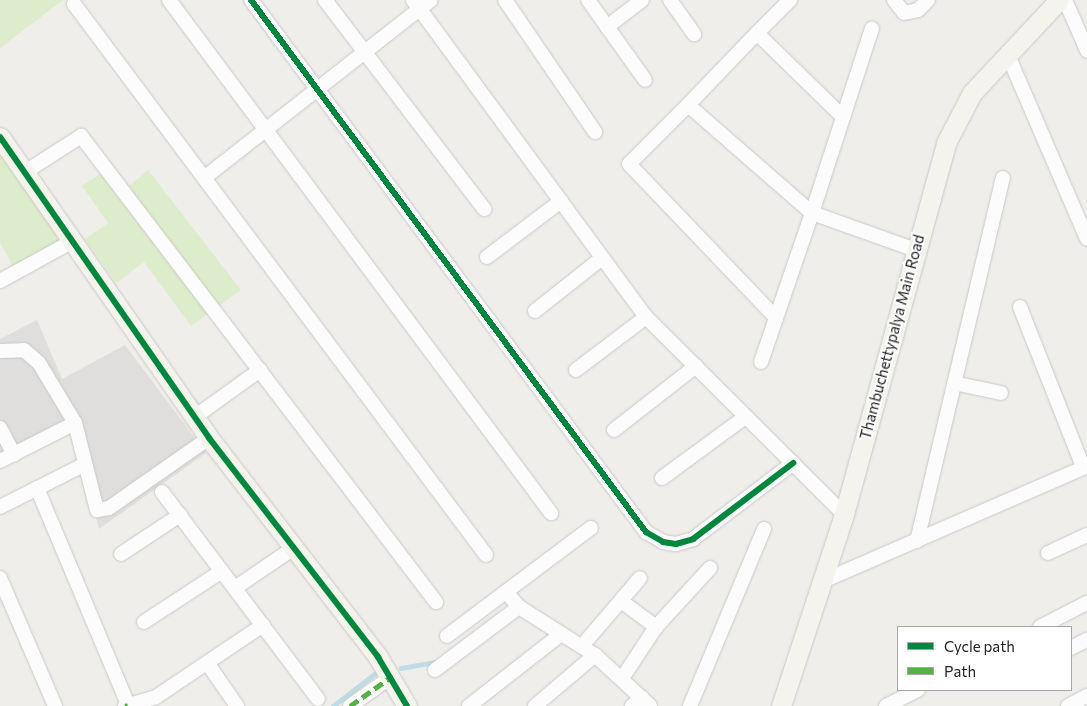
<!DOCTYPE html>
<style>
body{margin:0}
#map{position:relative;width:1087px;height:706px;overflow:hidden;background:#f0eeeb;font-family:Commissioner,sans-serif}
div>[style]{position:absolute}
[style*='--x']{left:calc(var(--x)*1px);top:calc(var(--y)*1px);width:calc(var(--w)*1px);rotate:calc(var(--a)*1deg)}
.residential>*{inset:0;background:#dfdedc}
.grass>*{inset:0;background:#ddeccb}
.stream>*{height:4.5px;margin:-2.25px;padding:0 2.25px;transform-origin:2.25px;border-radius:2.25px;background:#bfdbe3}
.roads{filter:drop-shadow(0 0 1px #c9c8c7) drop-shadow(0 0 1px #c9c8c7)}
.street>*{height:14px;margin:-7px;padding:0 7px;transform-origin:7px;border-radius:7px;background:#fdfcfc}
.secondary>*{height:19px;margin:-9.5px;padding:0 9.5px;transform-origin:9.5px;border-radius:9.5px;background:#f4f4ed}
.quiet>*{height:5px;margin-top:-2.5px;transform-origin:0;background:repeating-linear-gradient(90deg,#55b145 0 10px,transparent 0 15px)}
.cycleway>*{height:6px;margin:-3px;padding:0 3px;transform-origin:3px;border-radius:3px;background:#00873e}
span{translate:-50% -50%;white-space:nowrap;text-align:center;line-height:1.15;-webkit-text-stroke:4px #fff;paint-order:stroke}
.street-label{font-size:15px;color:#222}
.legend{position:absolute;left:897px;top:626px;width:175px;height:65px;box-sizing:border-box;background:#fff;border:1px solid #a7a7a7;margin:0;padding:6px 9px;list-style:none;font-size:15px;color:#222}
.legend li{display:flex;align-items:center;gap:10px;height:25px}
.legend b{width:25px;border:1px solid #a7a7a7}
</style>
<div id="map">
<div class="residential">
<i style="clip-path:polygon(37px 320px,62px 379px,125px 345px,206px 453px,99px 529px,75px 429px,0 469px,0 339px)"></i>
</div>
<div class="grass">
<i style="clip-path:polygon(0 0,63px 0,0 48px)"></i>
<i style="clip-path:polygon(0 149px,66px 239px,13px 266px,0 243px)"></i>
<i style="clip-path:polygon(111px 167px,128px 187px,148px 170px,241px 290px,191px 326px,144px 262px,116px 283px,85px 239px,108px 223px,82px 186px)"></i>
</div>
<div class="stream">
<i style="--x:401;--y:668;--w:39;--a:-10"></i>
<i style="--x:333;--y:706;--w:56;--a:-37.7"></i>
</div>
<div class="roads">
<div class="street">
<i style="--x:169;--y:0;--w:640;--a:53.33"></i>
<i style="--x:251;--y:0;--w:663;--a:53.41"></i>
<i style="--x:646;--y:532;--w:20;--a:30"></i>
<i style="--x:663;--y:542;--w:13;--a:9"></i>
<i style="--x:676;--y:544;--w:18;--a:-16"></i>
<i style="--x:693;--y:539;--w:126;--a:-37.2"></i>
<i style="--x:325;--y:0;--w:263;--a:52.7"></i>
<i style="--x:413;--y:0;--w:393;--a:53.7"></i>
<i style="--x:646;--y:317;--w:279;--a:44.9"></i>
<i style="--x:505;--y:0;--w:160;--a:55.7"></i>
<i style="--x:588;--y:0;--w:98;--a:54.5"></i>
<i style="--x:670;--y:0;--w:42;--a:54.8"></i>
<i style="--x:894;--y:0;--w:16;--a:52"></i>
<i style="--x:904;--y:13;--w:14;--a:-12"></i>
<i style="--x:918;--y:10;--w:14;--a:-45"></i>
<i style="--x:1065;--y:0;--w:55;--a:66.3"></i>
<i style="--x:74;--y:4;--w:688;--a:53.21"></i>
<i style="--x:607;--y:27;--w:44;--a:-37.6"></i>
<i style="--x:757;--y:33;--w:47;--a:-45"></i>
<i style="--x:1007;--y:53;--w:202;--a:66.7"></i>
<i style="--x:688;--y:105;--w:83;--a:135"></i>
<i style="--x:629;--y:164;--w:213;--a:46.3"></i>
<i style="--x:843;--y:117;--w:120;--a:-135.7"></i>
<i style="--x:757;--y:33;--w:100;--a:133.8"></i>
<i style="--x:688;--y:105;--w:164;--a:41.1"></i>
<i style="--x:812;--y:213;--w:194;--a:-72"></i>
<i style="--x:25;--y:172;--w:67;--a:-32.7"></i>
<i style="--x:81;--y:136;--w:586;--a:52.7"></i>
<i style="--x:204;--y:178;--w:288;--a:-38.1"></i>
<i style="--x:487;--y:257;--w:93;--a:-37.1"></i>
<i style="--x:0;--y:281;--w:85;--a:-28.7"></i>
<i style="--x:1020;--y:307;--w:172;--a:68.5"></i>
<i style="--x:535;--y:311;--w:85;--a:-38.3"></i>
<i style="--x:0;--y:351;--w:24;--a:-2"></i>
<i style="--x:24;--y:350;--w:20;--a:41"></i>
<i style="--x:39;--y:363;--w:70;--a:59"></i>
<i style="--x:75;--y:423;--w:90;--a:75.8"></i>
<i style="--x:97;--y:510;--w:12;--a:-9"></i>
<i style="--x:109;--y:508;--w:122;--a:-35"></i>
<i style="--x:761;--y:362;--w:157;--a:-71.1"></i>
<i style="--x:812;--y:213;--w:110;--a:19.6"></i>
<i style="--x:576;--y:370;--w:88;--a:-37.1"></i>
<i style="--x:954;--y:383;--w:48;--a:12"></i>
<i style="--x:196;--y:416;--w:79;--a:-35.7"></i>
<i style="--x:0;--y:428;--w:30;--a:62"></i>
<i style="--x:614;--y:430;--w:104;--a:-38"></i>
<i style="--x:0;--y:461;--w:84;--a:-26.9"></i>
<i style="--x:662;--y:478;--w:103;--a:-36.3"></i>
<i style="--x:37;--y:488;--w:235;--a:67.2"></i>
<i style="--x:162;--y:492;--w:259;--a:53"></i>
<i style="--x:0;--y:507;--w:95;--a:-26.8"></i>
<i style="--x:917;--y:541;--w:373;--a:-76.7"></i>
<i style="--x:1048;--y:553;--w:43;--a:-24.8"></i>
<i style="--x:121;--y:554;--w:71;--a:-33.5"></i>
<i style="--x:0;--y:578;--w:139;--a:66.7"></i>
<i style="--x:823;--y:581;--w:288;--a:-23.5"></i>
<i style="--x:235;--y:588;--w:73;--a:-34.3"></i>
<i style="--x:506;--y:592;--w:20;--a:49"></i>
<i style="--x:519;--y:607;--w:90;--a:32.3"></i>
<i style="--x:595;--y:655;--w:75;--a:42.8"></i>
<i style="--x:621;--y:601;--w:44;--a:36.6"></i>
<i style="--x:144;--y:622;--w:93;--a:-33.2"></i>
<i style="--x:1040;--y:627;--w:53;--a:-27.1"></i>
<i style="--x:447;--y:636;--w:180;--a:-36.9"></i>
<i style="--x:582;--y:646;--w:89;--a:-49.5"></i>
<i style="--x:1071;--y:648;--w:18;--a:-27"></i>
<i style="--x:208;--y:664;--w:51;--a:55.4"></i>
<i style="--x:435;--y:670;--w:105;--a:-36.9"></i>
<i style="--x:623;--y:677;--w:60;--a:-56.6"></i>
<i style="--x:656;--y:627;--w:80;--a:-47.5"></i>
<i style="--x:125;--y:706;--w:32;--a:-16"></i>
<i style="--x:156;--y:697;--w:129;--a:-33.9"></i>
<i style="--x:350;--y:706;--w:50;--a:-35.3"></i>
<i style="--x:469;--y:706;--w:117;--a:-38"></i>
<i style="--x:535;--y:706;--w:79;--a:-40.4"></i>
<i style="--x:632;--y:706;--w:13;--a:-42"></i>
<i style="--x:690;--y:706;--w:192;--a:-67.3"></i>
<i style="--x:886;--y:706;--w:36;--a:-27"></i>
<i style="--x:1068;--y:706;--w:21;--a:-28"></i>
</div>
<div class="secondary">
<i style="--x:0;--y:137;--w:366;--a:55.2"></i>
<i style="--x:209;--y:438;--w:277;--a:52.3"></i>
<i style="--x:378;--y:657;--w:57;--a:59.4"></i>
<i style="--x:781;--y:706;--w:202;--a:-71.8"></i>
<i style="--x:844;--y:514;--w:387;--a:-74.6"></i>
<i style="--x:947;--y:141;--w:54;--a:-62.5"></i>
<i style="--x:972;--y:93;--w:127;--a:-46.9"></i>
</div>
</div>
<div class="quiet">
<i style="--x:125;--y:706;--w:3;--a:-18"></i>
<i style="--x:350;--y:706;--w:50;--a:-35.3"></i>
</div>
<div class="cycleway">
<i style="--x:251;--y:0;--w:663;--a:53.41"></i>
<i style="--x:646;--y:532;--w:20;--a:30"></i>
<i style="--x:663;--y:542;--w:13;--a:9"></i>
<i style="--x:676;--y:544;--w:18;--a:-16"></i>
<i style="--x:693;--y:539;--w:126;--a:-37.2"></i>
<i style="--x:0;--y:137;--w:366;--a:55.2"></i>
<i style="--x:209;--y:438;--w:277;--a:52.3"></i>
<i style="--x:378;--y:657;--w:57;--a:59.4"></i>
</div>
<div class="street-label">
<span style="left:892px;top:337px;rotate:-75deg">Thambuchettypalya Main Road</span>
</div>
<ul class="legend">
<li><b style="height:6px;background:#00873e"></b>Cycle path</li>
<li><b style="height:6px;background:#55b145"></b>Path</li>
</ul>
</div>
